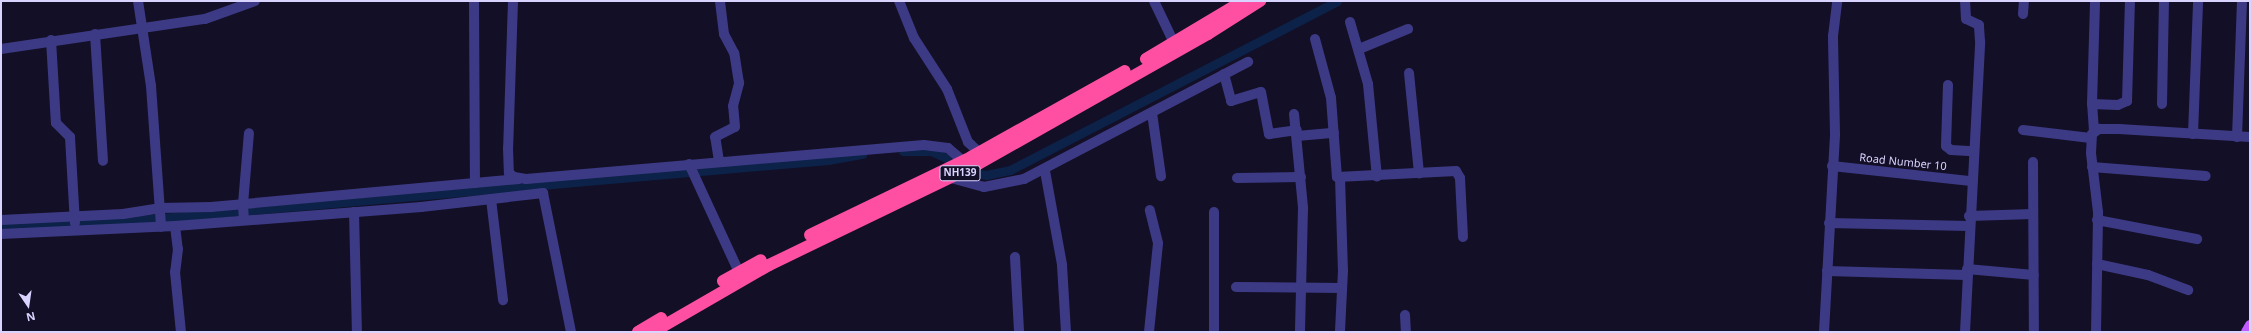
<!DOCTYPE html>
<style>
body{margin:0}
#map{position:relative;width:2251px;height:333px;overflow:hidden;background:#130f26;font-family:"Noto Sans",sans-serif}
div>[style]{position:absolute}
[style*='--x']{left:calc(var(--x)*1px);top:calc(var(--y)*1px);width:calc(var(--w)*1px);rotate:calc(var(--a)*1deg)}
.canal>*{height:9px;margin:-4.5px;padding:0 4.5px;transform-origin:4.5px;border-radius:4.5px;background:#0c2248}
.minor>*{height:10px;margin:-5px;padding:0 5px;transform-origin:5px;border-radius:5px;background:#3d3a85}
.major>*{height:10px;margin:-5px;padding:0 5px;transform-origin:5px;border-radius:5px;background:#c25bff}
.highway>*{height:12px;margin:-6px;padding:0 6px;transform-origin:6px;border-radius:6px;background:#ff4fa3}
span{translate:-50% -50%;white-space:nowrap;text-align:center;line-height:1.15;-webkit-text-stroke:4px #130f26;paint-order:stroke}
.shield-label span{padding:1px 3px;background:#130f26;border:1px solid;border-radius:3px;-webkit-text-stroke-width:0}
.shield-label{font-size:10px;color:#d9d4ff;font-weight:700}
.street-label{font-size:11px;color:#d9d4ff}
.frame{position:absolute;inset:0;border:2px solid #d9d4ff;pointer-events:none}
.north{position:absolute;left:8px;top:285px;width:40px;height:40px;-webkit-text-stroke:3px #130f26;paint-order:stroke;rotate:167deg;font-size:11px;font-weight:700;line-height:16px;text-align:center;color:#d9d4ff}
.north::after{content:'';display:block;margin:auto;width:14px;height:18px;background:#d9d4ff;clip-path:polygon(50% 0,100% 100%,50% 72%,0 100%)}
</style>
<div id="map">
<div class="canal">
<i style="--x:903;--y:151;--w:28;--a:0"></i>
<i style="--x:931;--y:151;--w:19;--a:25"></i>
<i style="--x:966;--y:171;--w:20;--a:11"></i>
<i style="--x:986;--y:175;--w:25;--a:-12"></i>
<i style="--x:1010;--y:170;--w:368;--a:-27.3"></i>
<i style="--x:1;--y:227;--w:137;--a:-2.9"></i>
<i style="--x:138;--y:220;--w:693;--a:-4.97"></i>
<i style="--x:828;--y:160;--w:35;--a:-10"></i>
</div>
<div class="minor">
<i style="--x:138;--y:1;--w:86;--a:81.3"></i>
<i style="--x:151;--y:86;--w:141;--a:85.9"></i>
<i style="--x:474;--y:1;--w:182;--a:89.7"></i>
<i style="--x:513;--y:1;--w:147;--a:91.9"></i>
<i style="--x:508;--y:148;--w:25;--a:88"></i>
<i style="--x:509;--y:173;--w:6;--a:39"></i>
<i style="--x:514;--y:177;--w:12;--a:9"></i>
<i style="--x:526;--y:179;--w:399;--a:-4.9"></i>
<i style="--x:924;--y:145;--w:24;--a:7"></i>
<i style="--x:948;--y:148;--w:20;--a:41"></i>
<i style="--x:899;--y:1;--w:40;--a:68"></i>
<i style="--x:914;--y:38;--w:61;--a:57.1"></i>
<i style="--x:947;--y:89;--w:57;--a:68.4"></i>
<i style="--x:968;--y:142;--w:21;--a:43"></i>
<i style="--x:1154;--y:1;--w:47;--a:64.5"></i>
<i style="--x:2023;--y:14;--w:13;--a:-86"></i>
<i style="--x:1350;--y:22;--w:65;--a:73.8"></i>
<i style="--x:1368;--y:84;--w:93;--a:84.5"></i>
<i style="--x:95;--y:34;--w:127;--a:86.4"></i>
<i style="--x:1315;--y:39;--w:61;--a:74.8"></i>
<i style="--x:1331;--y:98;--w:79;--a:85.7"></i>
<i style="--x:1337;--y:177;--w:119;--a:-2.9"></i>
<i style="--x:1456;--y:171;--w:8;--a:60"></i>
<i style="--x:1460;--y:178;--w:59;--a:87.1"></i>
<i style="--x:51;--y:40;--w:83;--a:86.6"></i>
<i style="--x:56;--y:123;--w:20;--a:45"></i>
<i style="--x:70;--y:137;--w:86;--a:86.7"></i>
<i style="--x:1;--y:49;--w:206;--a:-8.4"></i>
<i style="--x:205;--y:19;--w:53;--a:-19.8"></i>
<i style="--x:1359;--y:49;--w:53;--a:-22.2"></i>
<i style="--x:1409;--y:73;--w:101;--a:84.3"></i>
<i style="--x:1224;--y:74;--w:28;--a:75"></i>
<i style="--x:1231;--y:101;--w:31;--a:-17"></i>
<i style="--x:1261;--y:92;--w:43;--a:79.2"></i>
<i style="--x:1269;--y:134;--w:28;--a:-8"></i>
<i style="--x:1948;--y:85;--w:61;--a:91.9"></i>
<i style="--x:1946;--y:146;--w:6;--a:39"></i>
<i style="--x:1951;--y:150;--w:22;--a:3"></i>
<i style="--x:2092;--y:104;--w:26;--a:2"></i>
<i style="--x:2118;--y:105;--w:10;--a:-24"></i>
<i style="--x:2127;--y:101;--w:100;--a:-88.3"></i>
<i style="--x:2162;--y:104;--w:103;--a:-88.9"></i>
<i style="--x:1152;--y:113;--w:64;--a:81.9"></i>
<i style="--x:1294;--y:114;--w:94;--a:84.5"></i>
<i style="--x:1303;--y:208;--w:124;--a:91.4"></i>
<i style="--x:2023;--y:130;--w:68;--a:6.7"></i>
<i style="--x:2094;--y:131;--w:27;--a:-94"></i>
<i style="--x:2092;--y:104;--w:103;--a:-88.3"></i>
<i style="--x:2193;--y:134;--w:133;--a:-87.8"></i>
<i style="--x:1297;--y:136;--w:37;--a:-5"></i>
<i style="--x:2237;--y:137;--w:136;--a:-87.9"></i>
<i style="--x:719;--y:161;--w:24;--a:-99"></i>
<i style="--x:715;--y:137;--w:22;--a:-27"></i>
<i style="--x:735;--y:127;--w:21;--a:-95"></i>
<i style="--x:733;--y:106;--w:24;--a:-75"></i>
<i style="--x:739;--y:83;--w:30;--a:-99"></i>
<i style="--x:734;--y:53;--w:21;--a:-118"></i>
<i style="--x:724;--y:34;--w:33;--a:-97"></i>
<i style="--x:2033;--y:162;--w:170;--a:89.7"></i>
<i style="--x:689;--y:164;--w:119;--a:65.2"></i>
<i style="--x:1832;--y:166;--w:140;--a:6.2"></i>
<i style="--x:2092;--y:167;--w:114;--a:4.5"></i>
<i style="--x:1045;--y:171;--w:96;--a:79.7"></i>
<i style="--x:1062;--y:265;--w:67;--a:86.6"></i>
<i style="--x:1340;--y:177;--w:93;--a:88.2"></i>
<i style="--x:1343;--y:270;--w:62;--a:92.8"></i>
<i style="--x:951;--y:178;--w:34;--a:15"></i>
<i style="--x:984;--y:187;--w:41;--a:-11.3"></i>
<i style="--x:1024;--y:179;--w:253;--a:-27.6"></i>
<i style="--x:1237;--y:178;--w:64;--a:-0.9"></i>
<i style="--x:491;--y:199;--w:102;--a:83.2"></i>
<i style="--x:354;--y:212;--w:120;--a:88.6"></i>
<i style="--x:1969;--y:216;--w:64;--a:-1.8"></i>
<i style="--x:1;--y:220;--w:122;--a:-2.8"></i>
<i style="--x:123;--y:214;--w:37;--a:-9"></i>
<i style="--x:160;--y:208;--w:51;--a:-1.1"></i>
<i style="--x:211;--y:207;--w:309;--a:-5.2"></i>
<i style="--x:244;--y:220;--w:16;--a:-94"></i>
<i style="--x:243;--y:204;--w:71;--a:-85.2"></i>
<i style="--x:2097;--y:220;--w:102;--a:10.8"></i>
<i style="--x:1829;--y:223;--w:140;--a:1.2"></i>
<i style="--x:175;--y:226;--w:23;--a:83"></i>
<i style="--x:178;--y:249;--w:23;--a:97"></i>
<i style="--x:175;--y:272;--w:60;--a:84.3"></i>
<i style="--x:1;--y:234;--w:174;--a:-2.6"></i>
<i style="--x:175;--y:226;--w:247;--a:-4.4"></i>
<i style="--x:421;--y:207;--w:123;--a:-6.5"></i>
<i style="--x:543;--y:193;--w:142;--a:78.6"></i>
<i style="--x:1015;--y:257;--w:75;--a:86.9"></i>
<i style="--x:2097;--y:264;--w:52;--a:12.2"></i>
<i style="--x:2148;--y:275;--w:43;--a:20.6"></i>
<i style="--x:1967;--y:269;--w:67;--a:5.1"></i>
<i style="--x:1827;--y:271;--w:139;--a:1.6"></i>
<i style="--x:1236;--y:287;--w:106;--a:0.5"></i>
<i style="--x:1405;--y:315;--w:17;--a:87"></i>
<i style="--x:1149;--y:332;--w:89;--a:-84.2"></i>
<i style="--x:1158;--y:243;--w:34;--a:-104"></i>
<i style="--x:1214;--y:332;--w:120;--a:-90"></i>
<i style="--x:1824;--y:332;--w:198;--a:-86.8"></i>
<i style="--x:1835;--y:134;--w:98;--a:-91.2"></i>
<i style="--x:1833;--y:36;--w:35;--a:-83"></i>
<i style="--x:1965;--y:332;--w:291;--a:-87"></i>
<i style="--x:1980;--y:41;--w:16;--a:-94"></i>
<i style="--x:1979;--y:25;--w:14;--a:-155"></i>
<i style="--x:1966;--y:19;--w:18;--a:-93"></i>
<i style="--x:2096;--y:332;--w:120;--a:-89"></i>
<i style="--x:2098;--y:212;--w:59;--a:-96.8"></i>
<i style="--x:2091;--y:153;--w:19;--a:-87"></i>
<i style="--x:2092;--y:134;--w:9;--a:-36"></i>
<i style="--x:2099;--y:129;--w:20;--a:0"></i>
<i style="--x:2119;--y:129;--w:131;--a:3.5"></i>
</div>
<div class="major">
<i style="--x:2246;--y:332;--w:8;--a:-60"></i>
</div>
<div class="highway">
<i style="--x:1146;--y:59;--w:113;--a:-30.9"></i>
<i style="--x:810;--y:235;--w:179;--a:-25.8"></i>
<i style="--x:971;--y:157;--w:176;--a:-29.2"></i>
<i style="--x:723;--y:281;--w:43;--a:-28.9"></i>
<i style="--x:638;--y:332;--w:27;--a:-31"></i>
<i style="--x:653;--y:332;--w:134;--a:-30"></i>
<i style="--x:769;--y:265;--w:232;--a:-25.8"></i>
<i style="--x:978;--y:164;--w:264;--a:-29.5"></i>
<i style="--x:1208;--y:34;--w:62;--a:-32.4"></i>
</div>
<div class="shield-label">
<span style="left:960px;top:173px">NH139</span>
</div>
<div class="street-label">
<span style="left:1903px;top:162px;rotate:6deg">Road Number 10</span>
</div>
<div class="frame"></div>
<div class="north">N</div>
</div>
